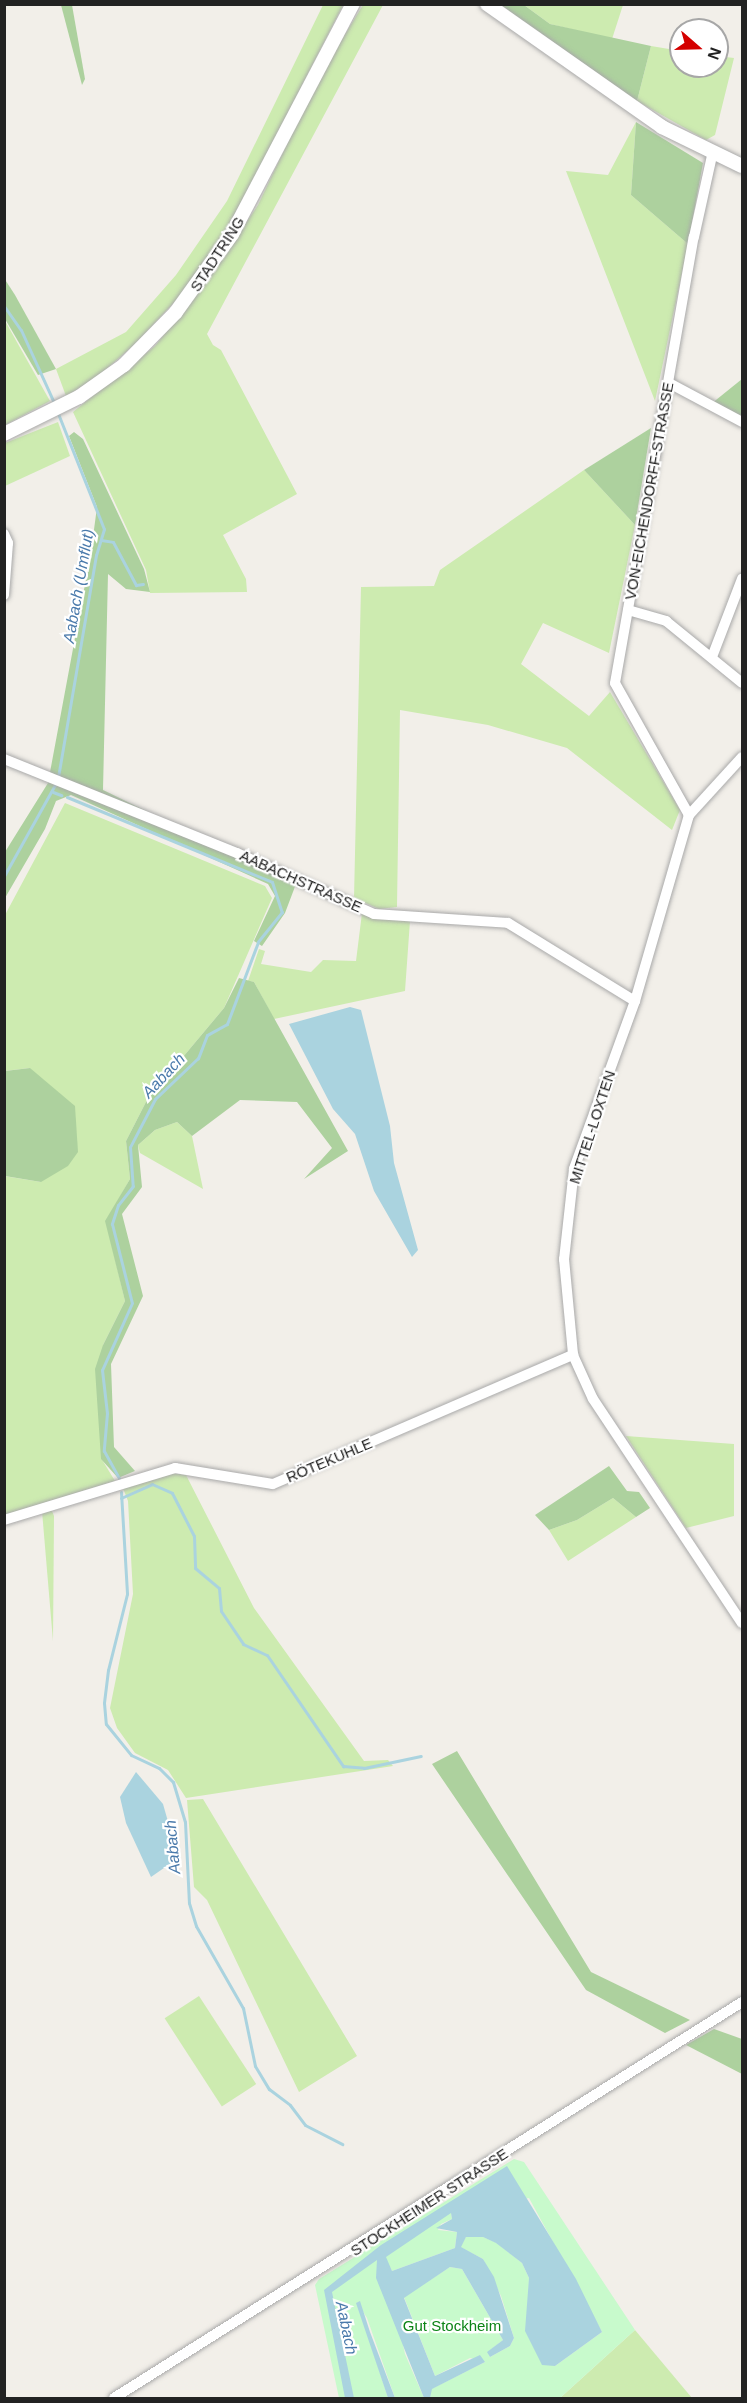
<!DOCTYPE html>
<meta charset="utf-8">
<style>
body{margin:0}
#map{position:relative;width:747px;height:2403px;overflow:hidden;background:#f2efe9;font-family:Helvetica,sans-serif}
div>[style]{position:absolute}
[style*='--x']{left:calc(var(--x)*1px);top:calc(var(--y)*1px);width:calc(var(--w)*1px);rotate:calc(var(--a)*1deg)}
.grass>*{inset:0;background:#cdebb0;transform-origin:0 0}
.forest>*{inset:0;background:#add19e}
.park>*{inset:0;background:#c8facc}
.water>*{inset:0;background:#aad3df}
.stream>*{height:3px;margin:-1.5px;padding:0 1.5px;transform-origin:1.5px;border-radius:1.5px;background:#aad3df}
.roads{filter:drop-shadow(0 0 2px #a9a9a9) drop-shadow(0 0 2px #a9a9a9)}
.minor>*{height:10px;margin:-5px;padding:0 5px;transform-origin:5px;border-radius:5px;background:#fff}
.tertiary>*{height:14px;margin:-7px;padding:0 7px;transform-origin:7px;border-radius:7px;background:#fff}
span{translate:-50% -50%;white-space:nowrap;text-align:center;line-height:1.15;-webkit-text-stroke:4.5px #fff;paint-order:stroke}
.street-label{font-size:15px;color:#222}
.park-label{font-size:15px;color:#0c8416}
.water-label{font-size:16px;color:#4a7aab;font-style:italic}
.frame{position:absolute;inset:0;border:6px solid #222;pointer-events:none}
.north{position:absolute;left:669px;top:18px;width:60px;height:60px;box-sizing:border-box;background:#fff;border:2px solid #a7a7a7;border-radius:50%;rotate:110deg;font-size:16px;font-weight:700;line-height:24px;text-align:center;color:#222}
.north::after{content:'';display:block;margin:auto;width:21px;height:27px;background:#d40000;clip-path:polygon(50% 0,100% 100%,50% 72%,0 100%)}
</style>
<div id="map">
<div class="grass">
<i style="clip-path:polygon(323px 5px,343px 5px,252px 183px,213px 251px,178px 298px,135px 344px,96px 378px,66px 396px,56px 369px,126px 332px,176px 275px,227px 201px)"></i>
<i style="clip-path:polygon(363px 5px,383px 5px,207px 334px,213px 345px,221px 350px,297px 494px,223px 535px,246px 579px,247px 592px,150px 593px,146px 570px,73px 412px,155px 346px,208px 280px,258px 205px,319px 77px)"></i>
<i style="clip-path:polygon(524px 5px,623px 5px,612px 39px,550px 24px)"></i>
<i style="clip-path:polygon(651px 46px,681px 51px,681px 66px,717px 66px,717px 56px,734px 58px,715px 135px,706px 140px,637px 101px)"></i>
<i style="clip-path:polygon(636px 122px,631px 195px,688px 244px,655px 401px,566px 171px,608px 175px)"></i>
<i style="clip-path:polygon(4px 319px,50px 401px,5px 425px,4px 425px)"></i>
<i style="clip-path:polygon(58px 422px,70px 456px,5px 486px,5px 443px)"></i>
<i style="clip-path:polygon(584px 470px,635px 525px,609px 653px,543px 623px,521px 664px,589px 716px,610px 692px,680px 810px,672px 830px,567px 748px,488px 725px,400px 710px,397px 907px,379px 909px,354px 898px,361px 587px,434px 586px,440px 570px)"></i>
<i style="clip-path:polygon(65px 803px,265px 886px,272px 898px,224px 1008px,147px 1100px,126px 1141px,130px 1179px,106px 1221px,125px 1301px,103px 1345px,101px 1458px,115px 1481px,5px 1515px,4px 1176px,41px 1182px,30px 1068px,4px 1071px,5px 915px)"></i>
<i style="clip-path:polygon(362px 913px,410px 921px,405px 991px,274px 1019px,254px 982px,248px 981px,259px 949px,265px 951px,261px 964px,311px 972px,323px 960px,356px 961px)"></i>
<i style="clip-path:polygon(177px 1122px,192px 1136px,203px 1189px,140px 1153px,138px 1145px,155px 1130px)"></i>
<i style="clip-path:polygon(626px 1436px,734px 1444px,734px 1516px,686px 1528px)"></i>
<i style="clip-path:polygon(172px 1473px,186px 1475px,254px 1608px,364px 1761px,388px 1760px,393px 1766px,186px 1798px,168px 1770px,135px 1753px,117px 1728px,110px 1708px,133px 1594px,128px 1501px,123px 1488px)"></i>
<i style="clip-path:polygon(613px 1498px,636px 1517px,568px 1561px,549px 1530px,577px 1520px)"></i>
<i style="clip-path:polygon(42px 1511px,52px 1511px,54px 1516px,53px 1641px)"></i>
<i style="clip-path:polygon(203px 1799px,357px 2056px,299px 2092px,207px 1900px,194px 1887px,187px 1800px)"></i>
<i style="left:199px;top:1996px;width:105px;height:41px;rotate:57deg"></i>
<i style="clip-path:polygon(635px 2330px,692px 2398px,560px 2398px)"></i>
</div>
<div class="forest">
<i style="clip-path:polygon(61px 5px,72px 5px,85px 79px,82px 85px)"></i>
<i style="clip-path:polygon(501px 5px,524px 5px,550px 24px,651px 46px,637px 101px)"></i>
<i style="clip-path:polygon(636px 122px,703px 163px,688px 244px,631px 195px)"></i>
<i style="clip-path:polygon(4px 278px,15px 295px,56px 369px,38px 375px,5px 319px)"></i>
<i style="clip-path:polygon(742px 379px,742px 419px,711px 404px)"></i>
<i style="clip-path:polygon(651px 428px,635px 525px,584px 470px)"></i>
<i style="clip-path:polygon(74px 432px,83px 439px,144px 569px,150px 592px,126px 589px,108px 574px,103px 790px,296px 884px,285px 913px,262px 946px,254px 941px,275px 896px,268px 884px,71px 795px,56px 801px,45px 829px,5px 898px,5px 852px,48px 783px,91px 552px,97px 507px,69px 436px)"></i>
<i style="clip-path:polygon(239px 978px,254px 982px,348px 1151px,304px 1179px,332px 1148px,297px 1102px,240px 1100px,192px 1136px,177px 1122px,155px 1130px,138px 1145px,142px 1187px,122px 1214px,143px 1296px,111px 1364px,114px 1447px,135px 1471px,118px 1478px,101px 1459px,95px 1369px,103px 1345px,125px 1301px,105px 1221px,130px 1179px,126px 1141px,147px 1100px,224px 1008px)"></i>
<i style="clip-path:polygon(30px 1068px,75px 1106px,78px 1152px,68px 1166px,41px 1182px,5px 1176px,5px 1071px)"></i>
<i style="clip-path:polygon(609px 1466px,627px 1491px,639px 1492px,650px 1508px,636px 1517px,613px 1498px,577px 1520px,549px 1530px,535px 1515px)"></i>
<i style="clip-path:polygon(457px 1751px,591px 1972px,690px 2020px,665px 2033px,586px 1990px,432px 1764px)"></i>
<i style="clip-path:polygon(714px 2029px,742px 2039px,742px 2074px,686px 2045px)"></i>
</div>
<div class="park">
<i style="clip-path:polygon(514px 2159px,524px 2162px,635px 2330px,560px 2398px,430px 2398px,431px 2389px,485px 2362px,470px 2358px,435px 2376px,404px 2297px,450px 2267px,462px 2269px,503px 2340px,488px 2352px,490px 2357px,510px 2346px,514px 2338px,501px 2296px,483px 2259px,460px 2247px,466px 2237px,483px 2237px,497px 2243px,522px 2263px,529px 2278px,528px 2332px,555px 2366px,602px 2332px,529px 2198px,451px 2213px,452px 2219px,441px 2224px,438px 2230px,457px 2232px,455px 2248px,392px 2271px,385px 2258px,405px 2354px,424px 2398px,395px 2398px,367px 2318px,357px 2302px,388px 2398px,339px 2398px,315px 2285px,319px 2279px)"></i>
</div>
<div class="water">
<i style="clip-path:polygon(350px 1007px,361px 1010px,390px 1126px,394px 1163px,418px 1250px,412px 1257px,374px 1191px,355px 1134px,333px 1109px,289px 1024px)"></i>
<i style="clip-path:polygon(136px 1772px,163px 1804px,171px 1832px,174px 1861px,151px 1877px,126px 1823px,120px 1797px)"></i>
<i style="clip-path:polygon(evenodd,507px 2166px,576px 2279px,602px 2332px,555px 2366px,542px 2365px,525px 2331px,529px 2278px,522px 2263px,496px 2243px,483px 2237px,466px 2237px,461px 2247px,483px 2259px,494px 2277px,514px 2338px,510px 2346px,490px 2357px,487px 2352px,503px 2340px,462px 2269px,450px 2267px,404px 2298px,435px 2376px,480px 2355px,485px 2362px,432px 2389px,430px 2398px,424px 2398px,376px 2278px,377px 2260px,332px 2292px,354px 2398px,345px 2398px,324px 2290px,381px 2245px,507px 2166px,451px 2213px,452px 2219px,436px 2228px,457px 2232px,455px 2248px,392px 2271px,386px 2257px,451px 2213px)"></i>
<i style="clip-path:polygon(360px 2301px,370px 2332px,395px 2398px,388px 2398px,356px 2303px)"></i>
</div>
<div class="stream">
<i style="--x:4;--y:306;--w:29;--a:55"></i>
<i style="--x:21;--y:330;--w:82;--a:65.6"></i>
<i style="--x:57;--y:411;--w:127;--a:68.3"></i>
<i style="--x:104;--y:529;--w:27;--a:107"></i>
<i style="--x:96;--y:555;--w:225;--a:99.7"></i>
<i style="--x:101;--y:540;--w:12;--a:9"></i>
<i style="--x:113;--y:542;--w:49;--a:61.9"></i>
<i style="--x:136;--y:585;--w:7;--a:-8"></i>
<i style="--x:53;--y:792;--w:9;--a:21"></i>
<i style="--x:67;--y:797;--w:222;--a:22.5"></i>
<i style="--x:272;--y:882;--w:32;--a:72"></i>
<i style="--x:282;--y:912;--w:38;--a:129"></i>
<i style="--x:258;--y:942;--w:88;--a:110.7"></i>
<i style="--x:227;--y:1024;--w:23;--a:151"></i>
<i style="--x:207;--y:1035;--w:25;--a:111"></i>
<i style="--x:198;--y:1058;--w:59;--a:136.4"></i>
<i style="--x:155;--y:1099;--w:54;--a:117.5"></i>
<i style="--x:130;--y:1147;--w:39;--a:86"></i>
<i style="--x:133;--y:1186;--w:24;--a:128"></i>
<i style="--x:118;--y:1205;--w:20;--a:108"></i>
<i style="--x:112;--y:1224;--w:81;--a:75.8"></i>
<i style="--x:132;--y:1303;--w:73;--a:114.1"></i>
<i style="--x:102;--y:1370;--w:43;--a:83.4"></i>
<i style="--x:107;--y:1413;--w:38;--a:95"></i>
<i style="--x:104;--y:1451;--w:31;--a:61"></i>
<i style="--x:4;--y:876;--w:107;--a:-60.8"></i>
<i style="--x:121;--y:1492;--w:102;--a:86.6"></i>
<i style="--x:127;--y:1594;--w:78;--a:104"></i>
<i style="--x:108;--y:1670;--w:33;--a:97"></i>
<i style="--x:104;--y:1703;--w:21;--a:85"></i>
<i style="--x:106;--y:1724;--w:40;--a:51"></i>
<i style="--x:131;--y:1755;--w:31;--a:25"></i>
<i style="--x:159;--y:1768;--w:20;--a:45"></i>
<i style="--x:173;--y:1782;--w:42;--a:73.3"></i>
<i style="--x:185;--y:1822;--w:81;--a:87.2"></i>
<i style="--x:189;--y:1903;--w:24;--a:73"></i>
<i style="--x:196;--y:1926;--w:95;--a:60.2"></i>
<i style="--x:243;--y:2008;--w:59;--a:78.3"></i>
<i style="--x:255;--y:2066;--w:27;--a:59"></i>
<i style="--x:269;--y:2089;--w:26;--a:37"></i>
<i style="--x:290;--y:2105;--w:25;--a:53"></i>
<i style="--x:305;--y:2125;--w:42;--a:27.2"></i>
<i style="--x:121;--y:1498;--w:34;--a:-24"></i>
<i style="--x:152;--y:1484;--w:22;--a:24"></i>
<i style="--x:172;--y:1493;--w:48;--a:62.9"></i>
<i style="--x:194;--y:1536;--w:32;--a:88"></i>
<i style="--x:195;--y:1568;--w:31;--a:40"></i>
<i style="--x:219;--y:1588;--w:23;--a:85"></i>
<i style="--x:221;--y:1611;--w:40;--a:56"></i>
<i style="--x:243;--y:1644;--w:26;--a:25"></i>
<i style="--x:267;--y:1655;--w:135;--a:55.6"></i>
<i style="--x:343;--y:1766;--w:21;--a:5"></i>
<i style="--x:364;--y:1768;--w:58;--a:-11.9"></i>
</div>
<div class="roads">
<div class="minor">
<i style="--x:669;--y:383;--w:83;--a:28.1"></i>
<i style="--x:4;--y:534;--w:10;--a:66"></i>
<i style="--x:8;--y:543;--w:52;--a:94.4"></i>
<i style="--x:628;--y:610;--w:40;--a:16"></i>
<i style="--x:666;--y:621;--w:98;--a:39.2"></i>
<i style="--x:712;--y:657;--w:84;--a:-69"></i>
<i style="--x:742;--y:757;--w:79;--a:132.4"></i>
<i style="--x:689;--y:815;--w:194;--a:106.2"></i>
<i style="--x:635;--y:1001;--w:179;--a:110"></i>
<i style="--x:574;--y:1169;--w:91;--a:96.3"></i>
<i style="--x:564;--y:1259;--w:96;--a:84.6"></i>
<i style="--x:573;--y:1355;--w:48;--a:65.6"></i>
<i style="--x:593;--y:1399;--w:269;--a:56.4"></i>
<i style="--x:4;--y:759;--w:251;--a:22"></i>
<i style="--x:237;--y:853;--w:150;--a:24"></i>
<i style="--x:374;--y:914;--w:134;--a:3.8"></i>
<i style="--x:508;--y:923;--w:149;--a:31.6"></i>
<i style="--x:689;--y:815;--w:151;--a:-119.3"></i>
<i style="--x:615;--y:683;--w:453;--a:-80"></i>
<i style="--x:694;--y:237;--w:88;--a:-77.5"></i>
<i style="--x:4;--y:1520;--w:179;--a:-16.9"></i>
<i style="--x:175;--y:1468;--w:99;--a:9.3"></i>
<i style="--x:273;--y:1484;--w:327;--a:-23.3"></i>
<i style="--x:114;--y:2398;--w:742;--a:-32.23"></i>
</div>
<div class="tertiary">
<i style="--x:487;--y:4;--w:214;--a:35.1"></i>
<i style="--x:662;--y:127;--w:89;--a:26"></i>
<i style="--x:4;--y:434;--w:84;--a:-26.3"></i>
<i style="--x:79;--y:397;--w:55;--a:-35.4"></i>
<i style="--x:124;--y:365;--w:74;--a:-45.5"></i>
<i style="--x:176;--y:312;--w:96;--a:-54.3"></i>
<i style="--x:232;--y:234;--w:260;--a:-62.3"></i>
</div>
</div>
<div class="street-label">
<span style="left:217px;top:254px;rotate:-57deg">STADTRING</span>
<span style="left:649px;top:491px;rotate:-80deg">VON-EICHENDORFF-STRASSE</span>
<span style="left:301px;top:881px;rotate:24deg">AABACHSTRASSE</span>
<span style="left:592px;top:1127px;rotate:-72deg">MITTEL-LOXTEN</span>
<span style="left:329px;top:1460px;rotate:-23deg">RÖTEKUHLE</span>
<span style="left:429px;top:2202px;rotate:-33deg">STOCKHEIMER STRASSE</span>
</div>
<div class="park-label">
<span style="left:452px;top:2326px">Gut Stockheim</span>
</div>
<div class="water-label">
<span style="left:79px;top:586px;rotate:-80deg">Aabach (Umflut)</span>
<span style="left:164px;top:1076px;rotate:-47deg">Aabach</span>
<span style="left:173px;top:1847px;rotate:-95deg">Aabach</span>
<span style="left:346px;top:2328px;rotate:78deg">Aabach</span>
</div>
<div class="frame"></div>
<div class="north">N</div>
</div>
